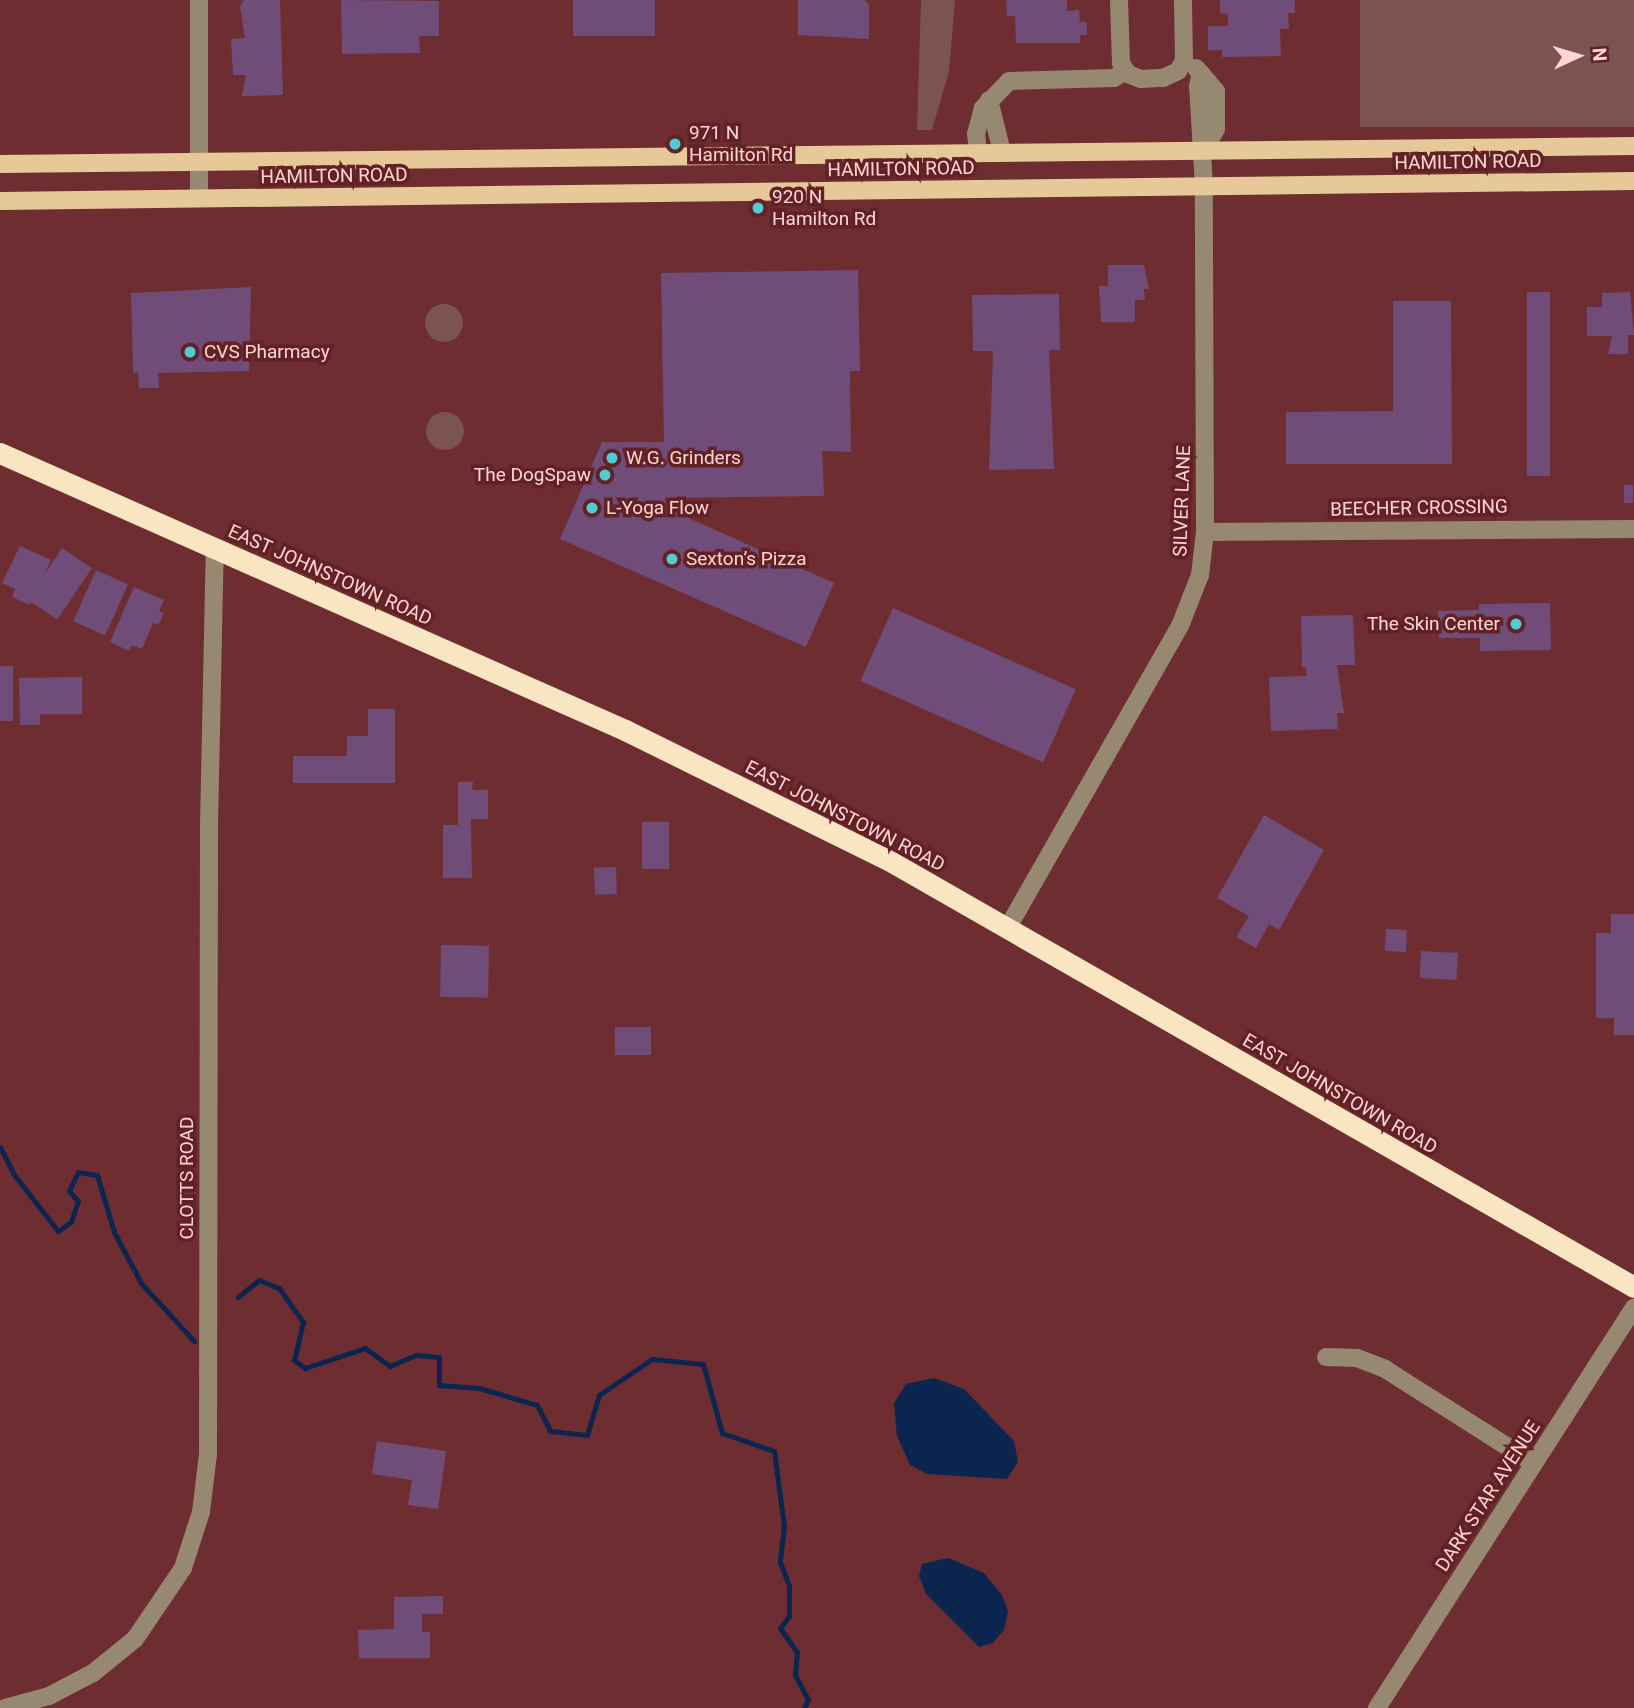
<!DOCTYPE html>
<meta charset="utf-8">
<style>
body{margin:0}
#map{position:relative;width:1634px;height:1708px;overflow:hidden;background:#6e2d30;font-family:Roboto,sans-serif}
div>[style]{position:absolute}
[style*='--x']{left:calc(var(--x)*1px);top:calc(var(--y)*1px);width:calc(var(--w)*1px);rotate:calc(var(--a)*1deg)}
.green>*{inset:0;background:#7a5352;transform-origin:0 0}
.round{border-radius:50%}
.water>*{inset:0;background:#0b254f}
.stream>*{height:5px;margin:-2.5px;padding:0 2.5px;transform-origin:2.5px;border-radius:2.5px;background:#0b254f}
.building>*{inset:0;background:#704c79;transform-origin:0 0}
.minor>*{height:18px;margin:-9px;padding:0 9px;transform-origin:9px;border-radius:9px;background:#968871}
.major>*{height:18px;margin:-9px;padding:0 9px;transform-origin:9px;border-radius:9px;background:#e7c999}
.highway>*{height:21px;margin:-10.5px;padding:0 10.5px;transform-origin:10.5px;border-radius:10.5px;background:#fae5c3}
.dots>*{width:19px;height:19px;translate:-50% -50%;box-sizing:border-box;border:4px solid #622225;border-radius:50%}
span{translate:-50% -50%;white-space:nowrap;text-align:center;line-height:1.15;-webkit-text-stroke:7px #622225;paint-order:stroke}
.poi-label{font-size:19px;color:#ffd5d4}
.left{translate:0 -50%;text-align:left}
.right{translate:-100% -50%;text-align:right}
.street-label{font-size:19px;color:#ffd5d4}
.north{position:absolute;left:1543px;top:21px;width:70px;height:70px;-webkit-text-stroke:5px #622225;paint-order:stroke;rotate:86deg;font-size:19px;font-weight:700;line-height:28px;text-align:center;color:#ffd5d4}
.north::after{content:'';display:block;margin:auto;width:24px;height:32px;background:#ffd5d4;clip-path:polygon(50% 0,100% 100%,50% 72%,0 100%)}
</style>
<div id="map">
<div class="green">
<i style="clip-path:polygon(921px 0,955px 0,949px 71px,932px 130px,917px 130px)"></i>
<i style="left:1360px;top:0;width:274px;height:127px"></i>
<i class="round" style="left:425px;top:304px;width:38px;height:38px"></i>
<i class="round" style="left:426px;top:412px;width:38px;height:38px"></i>
</div>
<div class="water">
<i style="clip-path:polygon(934px 1378px,964px 1389px,1014px 1441px,1018px 1462px,1007px 1479px,927px 1474px,910px 1465px,897px 1436px,894px 1403px,906px 1384px)"></i>
<i style="clip-path:polygon(948px 1558px,984px 1573px,1002px 1595px,1008px 1611px,1004px 1630px,993px 1643px,979px 1647px,926px 1594px,919px 1576px,922px 1564px)"></i>
</div>
<div class="stream">
<i style="--x:0;--y:1147;--w:33;--a:63"></i>
<i style="--x:15;--y:1176;--w:70;--a:52"></i>
<i style="--x:58;--y:1231;--w:16;--a:-35"></i>
<i style="--x:71;--y:1222;--w:22;--a:-72"></i>
<i style="--x:78;--y:1201;--w:13;--a:-132"></i>
<i style="--x:69;--y:1191;--w:21;--a:-65"></i>
<i style="--x:78;--y:1172;--w:19;--a:9"></i>
<i style="--x:97;--y:1175;--w:59;--a:73.4"></i>
<i style="--x:114;--y:1232;--w:58;--a:62.1"></i>
<i style="--x:141;--y:1283;--w:79;--a:47.6"></i>
<i style="--x:238;--y:1297;--w:27;--a:-39"></i>
<i style="--x:259;--y:1280;--w:22;--a:22"></i>
<i style="--x:279;--y:1288;--w:42;--a:54.8"></i>
<i style="--x:303;--y:1322;--w:39;--a:103"></i>
<i style="--x:294;--y:1360;--w:14;--a:36"></i>
<i style="--x:305;--y:1368;--w:63;--a:-18.4"></i>
<i style="--x:365;--y:1348;--w:31;--a:36"></i>
<i style="--x:390;--y:1366;--w:28;--a:-23"></i>
<i style="--x:416;--y:1355;--w:23;--a:5"></i>
<i style="--x:439;--y:1357;--w:28;--a:90"></i>
<i style="--x:439;--y:1385;--w:40;--a:4.3"></i>
<i style="--x:479;--y:1388;--w:60;--a:16.3"></i>
<i style="--x:537;--y:1405;--w:29;--a:63"></i>
<i style="--x:550;--y:1431;--w:37;--a:6"></i>
<i style="--x:587;--y:1435;--w:42;--a:-73.3"></i>
<i style="--x:599;--y:1395;--w:64;--a:-34.2"></i>
<i style="--x:652;--y:1359;--w:51;--a:5.6"></i>
<i style="--x:703;--y:1364;--w:72;--a:74.6"></i>
<i style="--x:722;--y:1433;--w:55;--a:19.1"></i>
<i style="--x:774;--y:1451;--w:77;--a:82.5"></i>
<i style="--x:784;--y:1527;--w:35;--a:97"></i>
<i style="--x:780;--y:1562;--w:26;--a:69"></i>
<i style="--x:789;--y:1586;--w:30;--a:90"></i>
<i style="--x:789;--y:1616;--w:15;--a:127"></i>
<i style="--x:780;--y:1628;--w:29;--a:55"></i>
<i style="--x:797;--y:1652;--w:23;--a:95"></i>
<i style="--x:795;--y:1675;--w:27;--a:62"></i>
<i style="--x:808;--y:1699;--w:10;--a:114"></i>
</div>
<div class="building">
<i style="clip-path:polygon(244px 0,280px 0,283px 95px,242px 96px,246px 75px,233px 75px,231px 39px,245px 38px,240px 6px)"></i>
<i style="clip-path:polygon(341px 0,439px 1px,439px 36px,419px 36px,420px 53px,342px 54px)"></i>
<i style="left:573px;top:0;width:82px;height:36px"></i>
<i style="clip-path:polygon(798px 0,864px 0,869px 4px,869px 39px,798px 35px)"></i>
<i style="clip-path:polygon(1006px 0,1067px 0,1067px 11px,1079px 10px,1080px 22px,1087px 22px,1087px 35px,1080px 35px,1080px 43px,1016px 43px,1015px 16px,1007px 16px)"></i>
<i style="clip-path:polygon(1220px 0,1295px 0,1295px 13px,1288px 13px,1289px 29px,1280px 29px,1281px 56px,1222px 57px,1222px 50px,1208px 50px,1208px 26px,1228px 26px,1228px 14px,1220px 13px)"></i>
<i style="clip-path:polygon(1108px 265px,1144px 265px,1149px 289px,1144px 289px,1145px 300px,1135px 300px,1135px 322px,1101px 322px,1099px 286px,1108px 286px)"></i>
<i style="clip-path:polygon(858px 270px,860px 371px,850px 371px,851px 452px,822px 451px,824px 496px,665px 498px,666px 508px,834px 583px,806px 647px,560px 539px,602px 442px,664px 442px,661px 273px)"></i>
<i style="clip-path:polygon(251px 287px,249px 371px,158px 373px,159px 388px,139px 388px,138px 372px,133px 373px,131px 293px)"></i>
<i style="left:1527px;top:292px;width:23px;height:184px"></i>
<i style="clip-path:polygon(1630px 292px,1634px 335px,1628px 335px,1628px 354px,1608px 354px,1612px 336px,1587px 336px,1587px 307px,1602px 307px,1602px 293px)"></i>
<i style="clip-path:polygon(1059px 294px,1060px 350px,1049px 350px,1054px 469px,989px 470px,993px 351px,973px 351px,972px 295px)"></i>
<i style="clip-path:polygon(1393px 301px,1451px 301px,1452px 464px,1286px 464px,1286px 412px,1393px 411px)"></i>
<i style="left:1624px;top:485px;width:9px;height:18px"></i>
<i style="clip-path:polygon(20px 546px,51px 560px,30px 605px,12px 597px,15px 589px,2px 583px)"></i>
<i style="left:62px;top:548px;width:36px;height:62px;rotate:34deg"></i>
<i style="left:96px;top:570px;width:35px;height:56px;rotate:24deg"></i>
<i style="clip-path:polygon(134px 587px,164px 600px,159px 611px,164px 613px,158px 625px,153px 623px,142px 649px,132px 645px,129px 651px,110px 642px)"></i>
<i style="clip-path:polygon(1550px 603px,1551px 650px,1480px 651px,1480px 638px,1439px 638px,1438px 611px,1479px 610px,1479px 604px)"></i>
<i style="left:893px;top:608px;width:200px;height:80px;rotate:24deg"></i>
<i style="clip-path:polygon(1353px 615px,1355px 665px,1337px 665px,1344px 713px,1337px 713px,1338px 729px,1271px 731px,1269px 677px,1307px 676px,1306px 667px,1302px 667px,1301px 616px)"></i>
<i style="left:0;top:666px;width:13px;height:55px"></i>
<i style="clip-path:polygon(82px 677px,82px 714px,40px 714px,40px 725px,20px 725px,19px 678px)"></i>
<i style="clip-path:polygon(368px 709px,395px 709px,395px 783px,293px 783px,293px 756px,347px 756px,347px 736px,368px 736px)"></i>
<i style="clip-path:polygon(458px 782px,473px 782px,472px 790px,488px 790px,488px 819px,471px 819px,472px 878px,443px 878px,443px 825px,458px 825px)"></i>
<i style="clip-path:polygon(1264px 815px,1324px 850px,1279px 930px,1269px 924px,1256px 948px,1236px 937px,1249px 916px,1217px 898px)"></i>
<i style="left:642px;top:822px;width:27px;height:47px"></i>
<i style="left:616px;top:867px;width:27px;height:22px;rotate:88deg"></i>
<i style="clip-path:polygon(1611px 914px,1634px 914px,1634px 1035px,1614px 1035px,1614px 1018px,1596px 1018px,1596px 933px,1611px 933px)"></i>
<i style="left:1386px;top:929px;width:21px;height:22px;rotate:3deg"></i>
<i style="left:441px;top:945px;width:48px;height:52px;rotate:1deg"></i>
<i style="left:1421px;top:951px;width:37px;height:27px;rotate:3deg"></i>
<i style="left:615px;top:1027px;width:36px;height:28px"></i>
<i style="clip-path:polygon(377px 1441px,446px 1451px,438px 1509px,408px 1505px,412px 1480px,372px 1474px)"></i>
<i style="clip-path:polygon(443px 1596px,443px 1614px,422px 1614px,422px 1632px,430px 1632px,430px 1658px,359px 1658px,358px 1630px,394px 1629px,394px 1597px)"></i>
</div>
<div class="minor">
<i style="--x:199;--y:0;--w:198;--a:90"></i>
<i style="--x:1119;--y:0;--w:63;--a:88.2"></i>
<i style="--x:1121;--y:63;--w:13;--a:58"></i>
<i style="--x:1128;--y:74;--w:14;--a:21"></i>
<i style="--x:1141;--y:79;--w:22;--a:-3"></i>
<i style="--x:1163;--y:78;--w:17;--a:-25"></i>
<i style="--x:1178;--y:71;--w:13;--a:-61"></i>
<i style="--x:1184;--y:60;--w:60;--a:-91"></i>
<i style="--x:1196;--y:68;--w:30;--a:49"></i>
<i style="--x:1216;--y:91;--w:38;--a:90"></i>
<i style="--x:1216;--y:129;--w:25;--a:119"></i>
<i style="--x:989;--y:100;--w:54;--a:76"></i>
<i style="--x:978;--y:152;--w:18;--a:-96"></i>
<i style="--x:976;--y:134;--w:27;--a:-75"></i>
<i style="--x:983;--y:108;--w:37;--a:-46"></i>
<i style="--x:1009;--y:81;--w:105;--a:-1.6"></i>
<i style="--x:1114;--y:78;--w:14;--a:-34"></i>
<i style="--x:1205;--y:532;--w:429;--a:-0.4"></i>
<i style="--x:1007;--y:929;--w:349;--a:-60.3"></i>
<i style="--x:1180;--y:626;--w:55;--a:-68.6"></i>
<i style="--x:1200;--y:575;--w:43;--a:-83.4"></i>
<i style="--x:1205;--y:532;--w:346;--a:-90.2"></i>
<i style="--x:1204;--y:186;--w:100;--a:-93.4"></i>
<i style="--x:1198;--y:86;--w:13;--a:-77"></i>
<i style="--x:1326;--y:1357;--w:31;--a:2"></i>
<i style="--x:1357;--y:1358;--w:30;--a:21"></i>
<i style="--x:1385;--y:1369;--w:175;--a:32.4"></i>
<i style="--x:5;--y:1708;--w:46;--a:-15.3"></i>
<i style="--x:49;--y:1696;--w:50;--a:-27.6"></i>
<i style="--x:93;--y:1673;--w:54;--a:-39"></i>
<i style="--x:135;--y:1639;--w:86;--a:-55.9"></i>
<i style="--x:183;--y:1568;--w:59;--a:-72.2"></i>
<i style="--x:201;--y:1512;--w:58;--a:-83.1"></i>
<i style="--x:208;--y:1454;--w:629;--a:-89.91"></i>
<i style="--x:209;--y:825;--w:276;--a:-88.8"></i>
<i style="--x:1377;--y:1708;--w:476;--a:-57.3"></i>
</div>
<div class="major">
<i style="--x:0;--y:164;--w:1634;--a:-0.63"></i>
<i style="--x:0;--y:201;--w:1634;--a:-0.7"></i>
</div>
<div class="highway">
<i style="--x:0;--y:453;--w:684;--a:23.9"></i>
<i style="--x:625;--y:730;--w:296;--a:26.3"></i>
<i style="--x:890;--y:861;--w:857;--a:29.79"></i>
</div>
<div class="dots">
<i style="left:675px;top:144px;background:#51ccd2"></i>
<i style="left:758px;top:208px;background:#51ccd2"></i>
<i style="left:190px;top:352px;background:#51ccd2"></i>
<i style="left:612px;top:458px;background:#51ccd2"></i>
<i style="left:605px;top:475px;background:#51ccd2"></i>
<i style="left:592px;top:508px;background:#51ccd2"></i>
<i style="left:672px;top:559px;background:#51ccd2"></i>
<i style="left:1516px;top:624px;background:#51ccd2"></i>
</div>
<div class="poi-label">
<span class="left" style="left:689px;top:144px">971 N<br>Hamilton Rd</span>
<span class="left" style="left:772px;top:208px">920 N<br>Hamilton Rd</span>
<span class="left" style="left:204px;top:352px">CVS Pharmacy</span>
<span class="left" style="left:626px;top:458px">W.G. Grinders</span>
<span class="right" style="left:591px;top:475px">The DogSpaw</span>
<span class="left" style="left:606px;top:508px">L-Yoga Flow</span>
<span class="left" style="left:686px;top:559px">Sexton’s Pizza</span>
<span class="right" style="left:1500px;top:624px">The Skin Center</span>
</div>
<div class="street-label">
<span style="left:1468px;top:162px;rotate:-1deg">HAMILTON ROAD</span>
<span style="left:901px;top:169px;rotate:-1deg">HAMILTON ROAD</span>
<span style="left:334px;top:176px;rotate:-1deg">HAMILTON ROAD</span>
<span style="left:1182px;top:501px;rotate:-88deg">SILVER LANE</span>
<span style="left:1419px;top:508px;rotate:-1deg">BEECHER CROSSING</span>
<span style="left:330px;top:575px;rotate:24deg">EAST JOHNSTOWN ROAD</span>
<span style="left:845px;top:816px;rotate:27deg">EAST JOHNSTOWN ROAD</span>
<span style="left:1340px;top:1094px;rotate:30deg">EAST JOHNSTOWN ROAD</span>
<span style="left:187px;top:1178px;rotate:-90deg">CLOTTS ROAD</span>
<span style="left:1488px;top:1496px;rotate:-57deg">DARK STAR AVENUE</span>
</div>
<div class="north">N</div>
</div>
